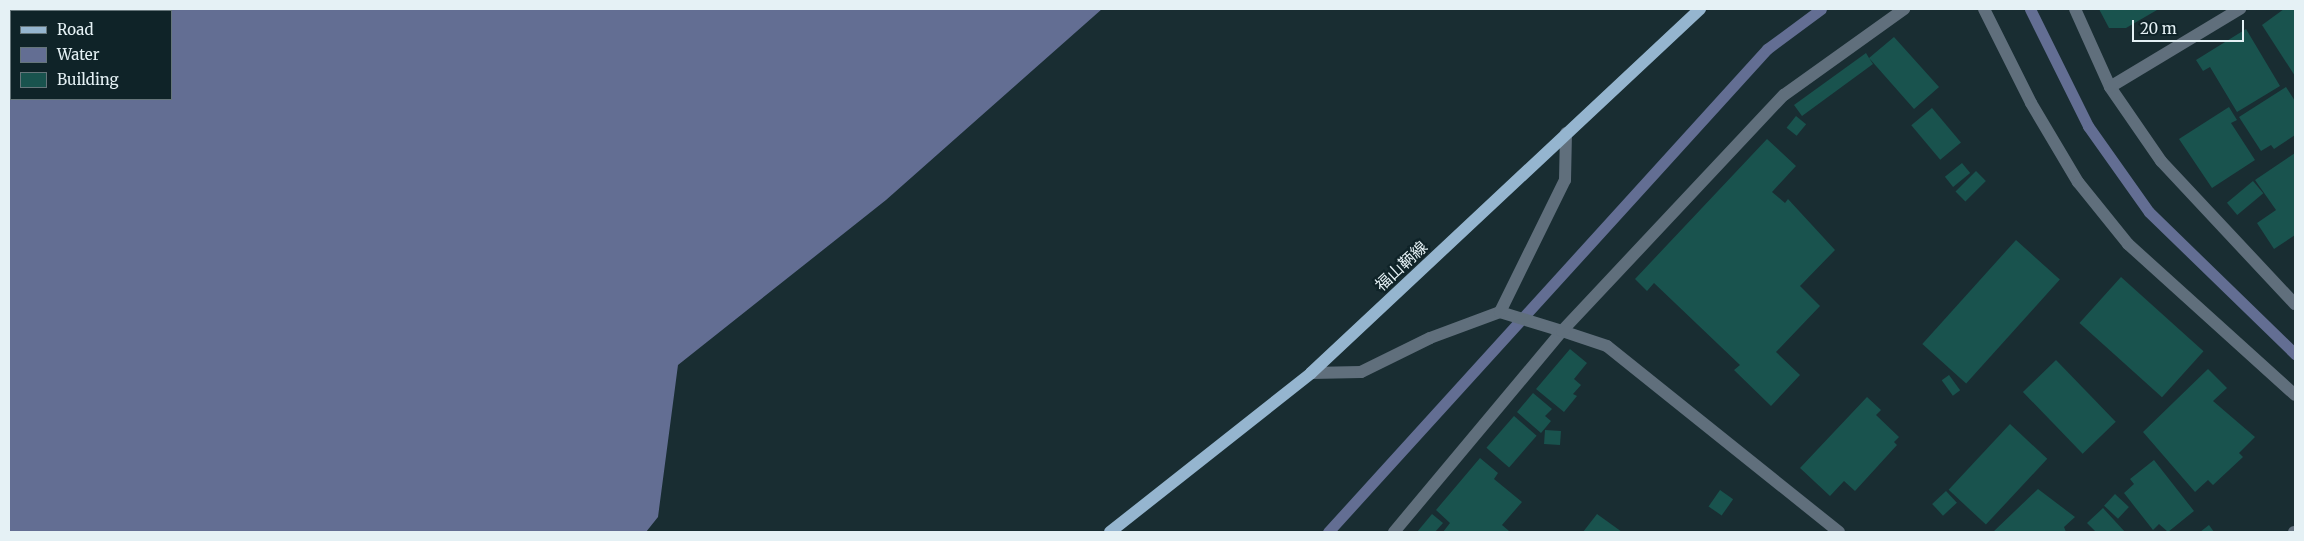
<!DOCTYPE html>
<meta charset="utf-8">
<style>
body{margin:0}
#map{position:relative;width:2304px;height:541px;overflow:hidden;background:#192d32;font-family:Merriweather,"Noto Sans JP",serif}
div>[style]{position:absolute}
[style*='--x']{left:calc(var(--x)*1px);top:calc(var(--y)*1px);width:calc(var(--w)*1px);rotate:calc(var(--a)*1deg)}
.water>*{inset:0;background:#636e93}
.stream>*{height:11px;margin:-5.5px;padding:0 5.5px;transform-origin:5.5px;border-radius:5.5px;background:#636e93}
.building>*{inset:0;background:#19534e;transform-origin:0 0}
.minor>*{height:12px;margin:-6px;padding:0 6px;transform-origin:6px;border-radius:6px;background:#606f7c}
.primary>*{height:12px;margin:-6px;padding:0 6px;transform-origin:6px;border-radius:6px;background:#95b5cf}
span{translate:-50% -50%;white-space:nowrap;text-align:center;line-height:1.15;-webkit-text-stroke:4.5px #0f2328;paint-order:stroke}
.street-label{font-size:16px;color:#e5f1f5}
.frame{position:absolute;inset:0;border:10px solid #e5f1f5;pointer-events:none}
.legend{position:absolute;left:10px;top:10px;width:162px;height:90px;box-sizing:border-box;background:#0f2328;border:1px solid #65757a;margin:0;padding:6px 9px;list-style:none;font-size:15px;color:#e5f1f5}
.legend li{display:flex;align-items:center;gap:10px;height:25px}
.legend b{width:25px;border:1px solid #65757a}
.scale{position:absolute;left:2132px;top:20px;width:112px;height:22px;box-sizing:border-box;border:2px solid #e5f1f5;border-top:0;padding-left:6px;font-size:15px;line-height:18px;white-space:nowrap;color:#e5f1f5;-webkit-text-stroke:4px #0f2328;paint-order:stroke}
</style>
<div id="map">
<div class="water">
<i style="clip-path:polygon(evenodd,9px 9px,1102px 9px,886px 200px,678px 365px,658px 517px,646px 532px,9px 532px,9px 9px,11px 11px,171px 11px,171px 99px,11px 99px,11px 11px)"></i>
</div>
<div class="stream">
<i style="--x:2030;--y:9;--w:131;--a:63.6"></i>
<i style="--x:2088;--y:126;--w:105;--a:54.7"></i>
<i style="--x:2149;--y:212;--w:204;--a:44.2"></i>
<i style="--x:1328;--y:532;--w:653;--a:-47.73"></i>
<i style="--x:1767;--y:49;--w:67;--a:-36.5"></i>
</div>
<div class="building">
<i style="clip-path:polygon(2099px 9px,2156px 9px,2157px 10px,2126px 28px,2109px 28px)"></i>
<i style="clip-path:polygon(2284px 9px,2295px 9px,2295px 76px,2262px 25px)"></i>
<i style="clip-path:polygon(2246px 29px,2280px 86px,2237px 112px,2210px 67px,2203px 71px,2196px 60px)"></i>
<i style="clip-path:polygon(1894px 37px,1939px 87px,1914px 109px,1869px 58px,1873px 64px,1802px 116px,1794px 105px,1866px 53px,1869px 58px)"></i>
<i style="clip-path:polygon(2286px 87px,2295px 101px,2295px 135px,2274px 149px,2271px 145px,2261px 151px,2239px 117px)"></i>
<i style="clip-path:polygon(2229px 107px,2237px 120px,2231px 123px,2255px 160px,2212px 188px,2179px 139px)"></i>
<i style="left:1932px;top:108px;width:45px;height:27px;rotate:50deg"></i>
<i style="left:1796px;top:116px;width:13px;height:15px;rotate:39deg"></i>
<i style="clip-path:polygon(1767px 139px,1796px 166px,1772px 192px,1785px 203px,1788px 199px,1835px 250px,1800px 286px,1820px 306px,1776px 352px,1800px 375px,1771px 406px,1734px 370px,1740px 365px,1654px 283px,1647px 291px,1635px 279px)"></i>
<i style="clip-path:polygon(2295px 153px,2295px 235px,2274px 249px,2257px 223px,2276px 210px,2255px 180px)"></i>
<i style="left:1962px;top:163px;width:13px;height:22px;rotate:51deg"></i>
<i style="left:1976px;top:171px;width:14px;height:29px;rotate:45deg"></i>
<i style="left:2253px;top:181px;width:16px;height:34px;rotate:50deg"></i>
<i style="left:2016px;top:240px;width:59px;height:140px;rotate:42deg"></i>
<i style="left:2121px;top:277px;width:111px;height:62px;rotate:42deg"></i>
<i style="clip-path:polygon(1570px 349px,1587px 363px,1574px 379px,1581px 385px,1573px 394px,1577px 396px,1564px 412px,1536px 389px)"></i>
<i style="left:2056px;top:360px;width:86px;height:46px;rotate:46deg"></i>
<i style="clip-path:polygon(2208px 369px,2227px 388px,2213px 401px,2255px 437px,2239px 453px,2243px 457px,2213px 485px,2208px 480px,2195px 492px,2143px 432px)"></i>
<i style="left:1949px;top:375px;width:19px;height:9px;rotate:54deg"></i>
<i style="clip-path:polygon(1533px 393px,1552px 409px,1545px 416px,1551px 421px,1541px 433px,1517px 412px)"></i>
<i style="clip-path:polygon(1867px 397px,1881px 410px,1876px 415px,1899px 437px,1894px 442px,1897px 445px,1855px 491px,1844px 481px,1830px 496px,1800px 468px)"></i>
<i style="left:1514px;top:416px;width:30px;height:42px;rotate:41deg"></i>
<i style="left:2010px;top:424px;width:51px;height:90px;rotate:43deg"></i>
<i style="left:1545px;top:430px;width:16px;height:14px;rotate:4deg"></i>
<i style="clip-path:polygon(1480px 458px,1498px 473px,1494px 479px,1522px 502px,1502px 525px,1509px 531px,1443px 532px,1450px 523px,1436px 510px)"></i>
<i style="clip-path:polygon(2154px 460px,2194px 511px,2168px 532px,2159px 524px,2153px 530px,2124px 493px,2134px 484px,2130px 479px)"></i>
<i style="clip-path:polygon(2038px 489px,2075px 517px,2064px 527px,2066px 532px,1993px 532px)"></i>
<i style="left:1720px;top:490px;width:16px;height:20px;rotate:35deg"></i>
<i style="left:1946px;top:491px;width:16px;height:19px;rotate:47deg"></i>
<i style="left:2115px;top:494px;width:19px;height:16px;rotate:43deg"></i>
<i style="clip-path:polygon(2103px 508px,2125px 532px,2096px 532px,2087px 523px)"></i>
<i style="clip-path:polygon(1432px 514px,1443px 523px,1435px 532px,1417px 532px)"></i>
<i style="clip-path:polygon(1597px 514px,1622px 532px,1583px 532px)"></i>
<i style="clip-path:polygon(2209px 525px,2214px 532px,2200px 532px)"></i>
</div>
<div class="minor">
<i style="--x:1984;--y:9;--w:105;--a:63.4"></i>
<i style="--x:2031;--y:103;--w:92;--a:59.3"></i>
<i style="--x:2078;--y:182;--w:80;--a:51.1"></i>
<i style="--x:2128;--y:244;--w:225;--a:42.1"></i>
<i style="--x:2075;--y:9;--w:85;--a:65.8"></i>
<i style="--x:2110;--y:87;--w:90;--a:55.4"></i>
<i style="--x:2161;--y:161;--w:196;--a:46.9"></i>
<i style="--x:2110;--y:87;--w:152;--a:-31"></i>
<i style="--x:1311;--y:373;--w:50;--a:-1.1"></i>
<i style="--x:1361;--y:372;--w:77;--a:-26.2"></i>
<i style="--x:1430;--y:338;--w:75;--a:-20.4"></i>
<i style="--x:1394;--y:532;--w:262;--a:-50.1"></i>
<i style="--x:1562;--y:331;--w:65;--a:-163"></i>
<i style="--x:1500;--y:312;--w:147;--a:-63.8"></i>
<i style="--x:1565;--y:180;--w:47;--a:-88.8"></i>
<i style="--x:1839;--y:532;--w:297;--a:-141.3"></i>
<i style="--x:1607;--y:346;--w:47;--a:-161.6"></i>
<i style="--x:1562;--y:331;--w:324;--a:-46.8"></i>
<i style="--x:1784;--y:95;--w:148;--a:-35.6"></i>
<i style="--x:2294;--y:532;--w:1;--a:0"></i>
</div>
<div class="primary">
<i style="--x:1110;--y:532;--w:256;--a:-38.3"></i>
<i style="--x:1311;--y:373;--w:533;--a:-43.1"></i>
</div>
<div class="street-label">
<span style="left:1401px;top:266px;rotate:-43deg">福山鞆線</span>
</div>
<div class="frame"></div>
<ul class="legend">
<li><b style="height:6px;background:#95b5cf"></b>Road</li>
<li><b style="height:14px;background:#636e93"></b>Water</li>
<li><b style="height:14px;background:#19534e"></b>Building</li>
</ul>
<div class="scale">20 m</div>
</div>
